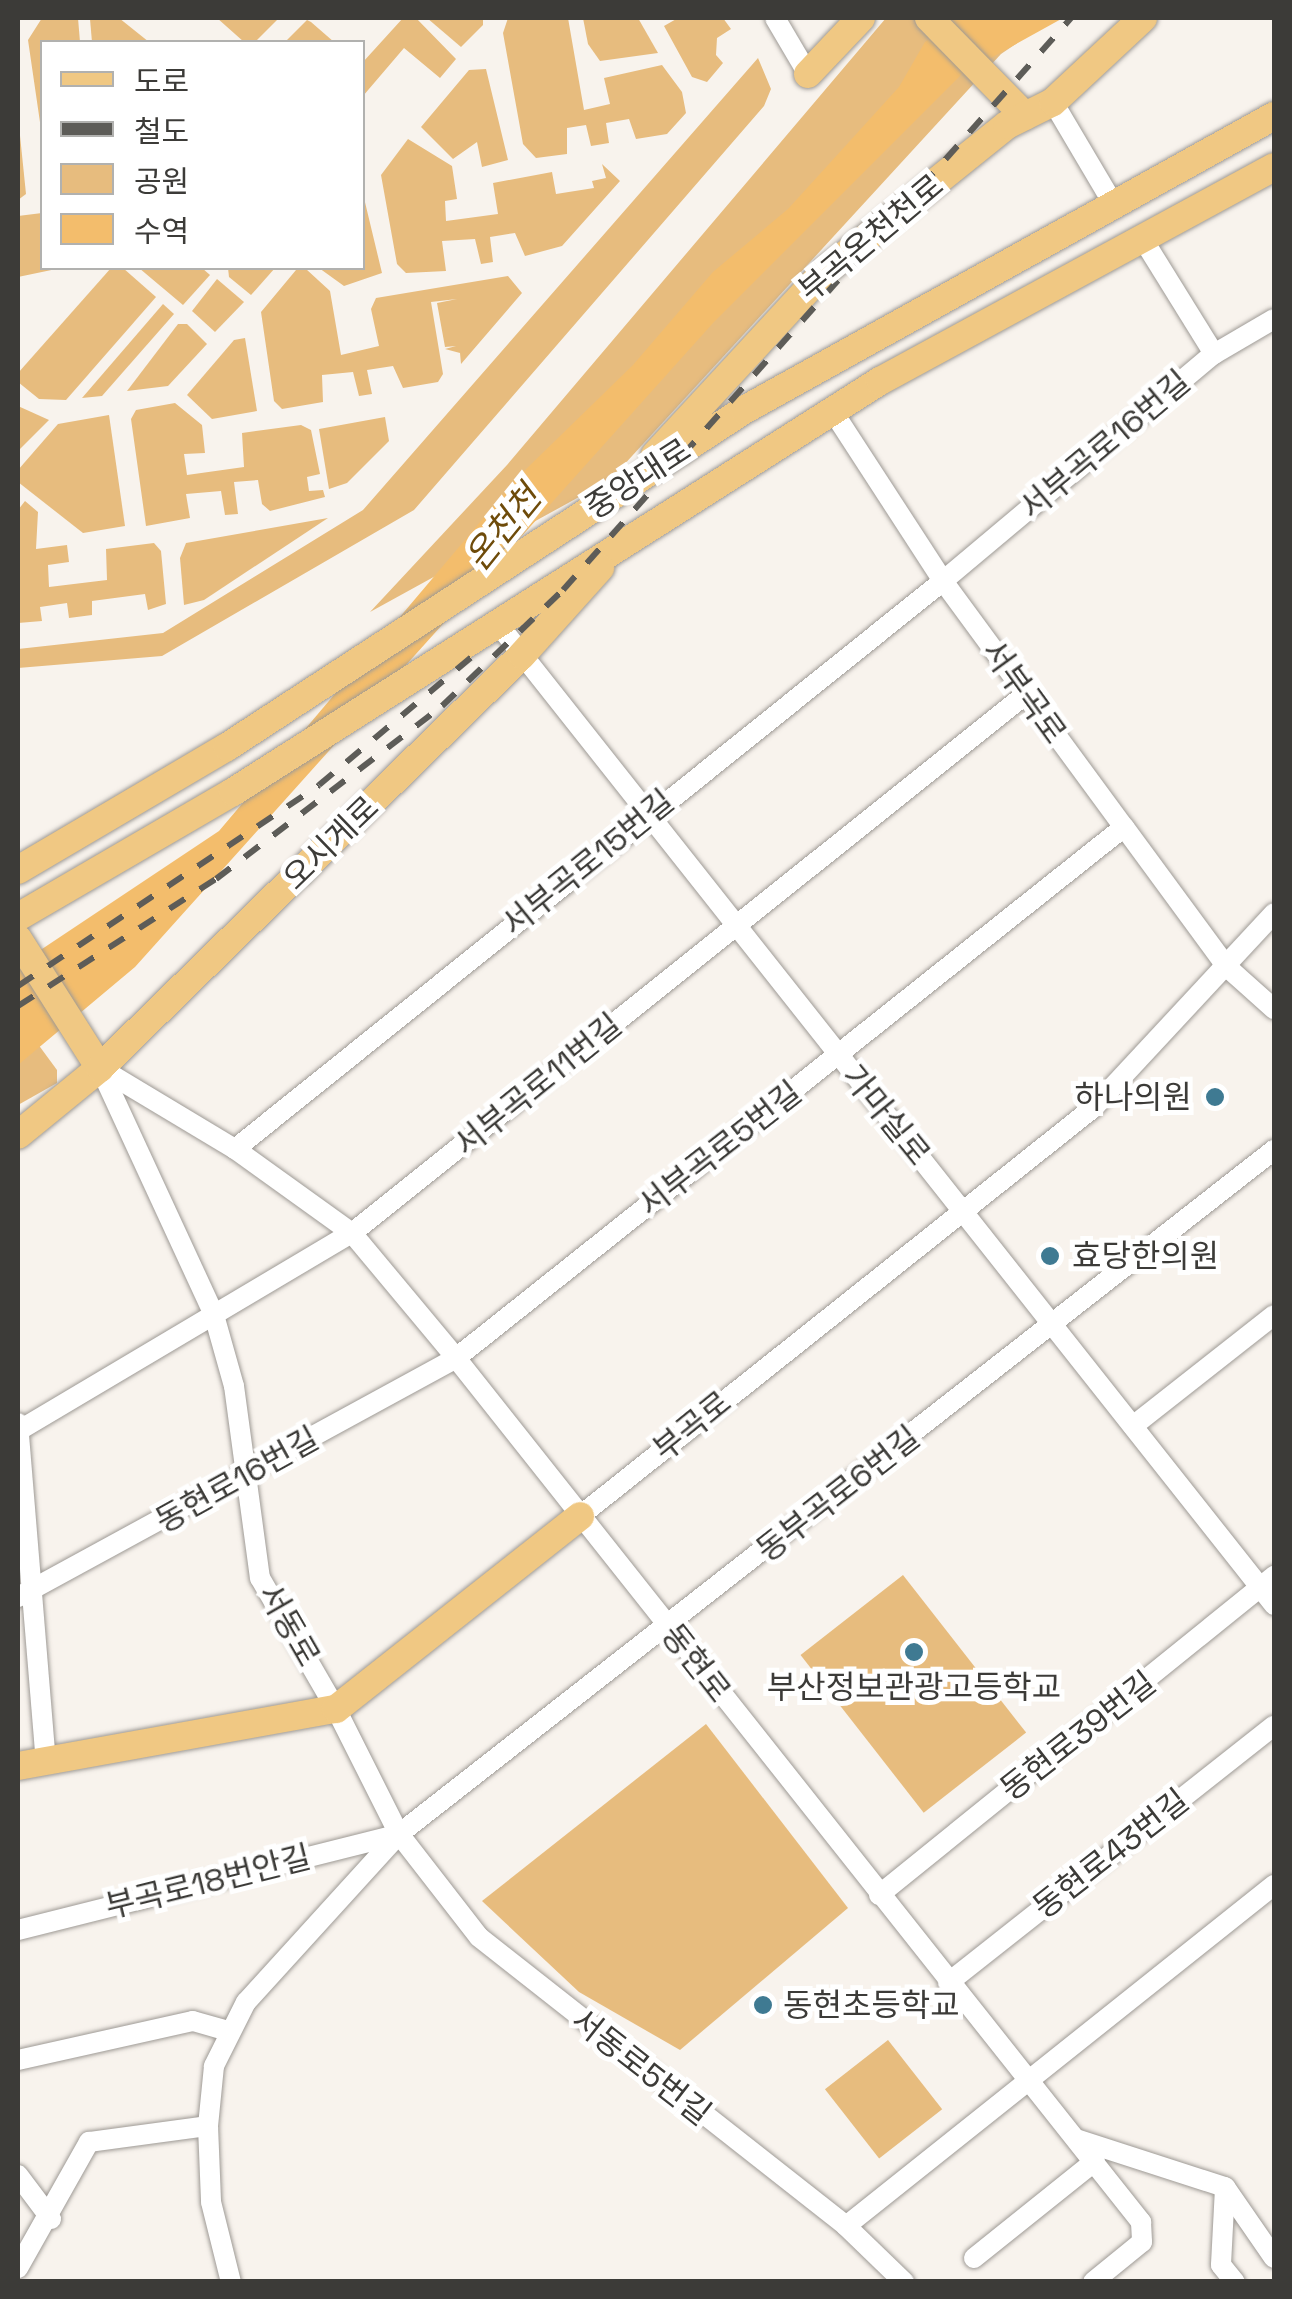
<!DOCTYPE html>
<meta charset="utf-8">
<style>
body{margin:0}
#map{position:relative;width:1292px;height:2299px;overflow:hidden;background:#f8f3ed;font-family:"Space Grotesk","Noto Sans KR",sans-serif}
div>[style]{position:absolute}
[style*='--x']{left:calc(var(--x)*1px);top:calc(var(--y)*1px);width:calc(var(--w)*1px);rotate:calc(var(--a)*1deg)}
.green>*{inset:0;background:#e7bc7e;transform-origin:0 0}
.water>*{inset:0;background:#f3bd6c}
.roads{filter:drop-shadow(0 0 2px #9e9a95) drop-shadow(0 0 2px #9e9a95)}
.minor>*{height:20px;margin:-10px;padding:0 10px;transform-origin:10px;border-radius:10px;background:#fff}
.major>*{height:28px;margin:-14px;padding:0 14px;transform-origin:14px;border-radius:14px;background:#f0c883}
.rail>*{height:6px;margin-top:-3px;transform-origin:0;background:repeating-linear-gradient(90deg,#5d5c58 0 18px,transparent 0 36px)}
.dots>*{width:28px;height:28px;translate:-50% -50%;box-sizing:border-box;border:5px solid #fff;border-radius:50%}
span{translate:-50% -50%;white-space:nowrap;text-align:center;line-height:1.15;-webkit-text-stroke:10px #fff;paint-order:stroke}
.street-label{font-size:32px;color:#3c3b38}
.poi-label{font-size:32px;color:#3c3b38}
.right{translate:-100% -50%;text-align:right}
.left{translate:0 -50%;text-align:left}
.water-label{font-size:35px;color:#6e4b0a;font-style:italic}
.frame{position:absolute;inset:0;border:20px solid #3c3b38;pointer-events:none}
.legend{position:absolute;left:40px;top:40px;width:325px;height:230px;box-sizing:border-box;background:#fff;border:2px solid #b1b1af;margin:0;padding:12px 18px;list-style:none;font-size:30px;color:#3c3b38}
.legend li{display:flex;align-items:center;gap:20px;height:50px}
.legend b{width:50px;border:2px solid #b1b1af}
</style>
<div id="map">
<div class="green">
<i style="clip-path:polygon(42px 18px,78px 18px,80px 42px,42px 42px,42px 136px,28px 40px)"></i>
<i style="clip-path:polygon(119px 18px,149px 42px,92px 42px,90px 19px)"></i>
<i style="clip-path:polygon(217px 18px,279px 18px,255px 42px,244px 42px)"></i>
<i style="clip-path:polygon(403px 18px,416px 18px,456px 59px,440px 78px,404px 48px,363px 96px,363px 62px)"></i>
<i style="clip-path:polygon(427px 18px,483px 18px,483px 25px,461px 47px)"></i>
<i style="clip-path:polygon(508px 18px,568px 18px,584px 110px,610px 104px,604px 78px,662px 65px,682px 92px,686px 113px,667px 134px,636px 139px,629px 119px,606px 123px,609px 143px,591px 146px,586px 125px,567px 128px,567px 154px,536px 158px,523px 144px,503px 33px)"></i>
<i style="clip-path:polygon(583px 18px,638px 18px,658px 53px,600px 61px,588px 44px)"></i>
<i style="clip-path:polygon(678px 18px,723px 18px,731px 29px,717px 38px,716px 55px,723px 63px,707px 82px,692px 77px,664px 26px)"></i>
<i style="clip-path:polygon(886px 18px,1054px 18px,1001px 54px,610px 480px,370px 612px,507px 465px)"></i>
<i style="clip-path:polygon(307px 20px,311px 22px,334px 42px,285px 42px)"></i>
<i style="clip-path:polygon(758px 58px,771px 89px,764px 106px,414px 510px,162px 656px,18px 668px,18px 649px,163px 633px,363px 510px)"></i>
<i style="clip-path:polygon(486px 69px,508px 160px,482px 167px,477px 142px,453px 159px,421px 127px,469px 70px)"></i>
<i style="clip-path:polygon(18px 116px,26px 194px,18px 200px)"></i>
<i style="clip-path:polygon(408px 139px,452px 166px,457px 199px,445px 201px,446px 221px,498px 214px,493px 183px,552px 172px,556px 194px,594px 188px,592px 181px,606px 178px,602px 164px,620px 181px,562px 246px,525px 256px,515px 233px,490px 237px,493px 262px,481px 264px,475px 239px,442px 241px,446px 271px,406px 273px,397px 264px,381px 175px)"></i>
<i style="clip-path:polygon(364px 198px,382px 273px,344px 286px,319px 268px,362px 268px)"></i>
<i style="clip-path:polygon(42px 213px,42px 268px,61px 268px,18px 277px,18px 216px)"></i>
<i style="clip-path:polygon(111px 268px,123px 268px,156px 297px,66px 400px,39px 399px,18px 382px,18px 373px)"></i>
<i style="clip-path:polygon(139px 268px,202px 268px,210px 275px,183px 305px)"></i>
<i style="clip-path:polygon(228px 268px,275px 268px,251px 295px,229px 277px)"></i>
<i style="clip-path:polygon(306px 269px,330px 291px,341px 355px,379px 346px,371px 309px,376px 298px,508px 276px,522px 293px,461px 364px,460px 353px,445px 349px,456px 346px,445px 347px,437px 303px,457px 299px,431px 302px,443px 374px,438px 382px,403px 388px,393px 366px,367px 370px,372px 394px,359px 396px,353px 372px,322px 375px,323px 402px,282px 409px,274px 401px,261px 312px,296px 270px)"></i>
<i style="clip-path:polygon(217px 279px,244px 302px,215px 332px,192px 311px)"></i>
<i style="clip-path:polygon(163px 304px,174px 314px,102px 396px,82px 398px)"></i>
<i style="clip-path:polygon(178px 324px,187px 324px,207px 344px,168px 386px,127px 391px)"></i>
<i style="clip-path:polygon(245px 338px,257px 411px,212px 419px,187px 395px,234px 340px)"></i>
<i style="clip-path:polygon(175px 403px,202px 425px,205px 453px,184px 454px,187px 475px,244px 467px,242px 433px,301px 425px,311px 430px,320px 474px,307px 477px,309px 491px,323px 490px,325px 497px,270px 511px,262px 504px,258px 480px,234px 482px,238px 514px,225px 515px,221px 491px,186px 494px,190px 518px,146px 526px,131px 419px,136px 410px)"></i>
<i style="clip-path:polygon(18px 406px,49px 420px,18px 451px)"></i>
<i style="clip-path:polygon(109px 415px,125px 526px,83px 533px,18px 482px,18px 470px,58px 424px)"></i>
<i style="clip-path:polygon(385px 417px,389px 441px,347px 483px,329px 489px,319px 429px)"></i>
<i style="clip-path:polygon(25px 501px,38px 512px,36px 549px,67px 545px,69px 562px,48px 565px,49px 587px,107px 580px,106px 549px,154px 543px,161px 551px,166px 604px,148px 610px,145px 594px,92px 601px,92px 615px,69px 618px,67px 603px,40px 607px,42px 621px,18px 623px,18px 510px)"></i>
<i style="clip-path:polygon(328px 518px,204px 600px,184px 605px,180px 558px,186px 543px)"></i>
<i style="clip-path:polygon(18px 1017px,57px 1070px,57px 1083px,18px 1105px)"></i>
<i style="left:903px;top:1575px;width:200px;height:130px;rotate:52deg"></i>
<i style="clip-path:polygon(706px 1724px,848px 1908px,680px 2050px,579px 1992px,482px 1901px)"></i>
<i style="left:888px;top:2040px;width:88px;height:80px;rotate:52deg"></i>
</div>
<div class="water">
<i style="clip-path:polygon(955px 18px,1063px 18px,962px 74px,713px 323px,135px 967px,18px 1065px,18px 965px,219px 831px,519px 476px,633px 365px,713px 272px,788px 209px,899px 87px,925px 42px)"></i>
</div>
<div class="roads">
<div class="minor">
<i style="--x:775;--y:18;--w:65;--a:59.5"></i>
<i style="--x:1053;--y:102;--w:120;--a:59.4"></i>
<i style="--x:1144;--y:241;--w:133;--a:58.2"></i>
<i style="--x:832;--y:410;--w:204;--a:57"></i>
<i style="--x:943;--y:581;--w:305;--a:53.7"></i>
<i style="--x:1124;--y:827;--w:174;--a:53.7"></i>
<i style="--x:1227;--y:967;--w:63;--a:41.8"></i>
<i style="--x:498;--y:624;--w:1251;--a:51.65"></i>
<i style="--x:100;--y:1068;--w:157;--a:31"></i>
<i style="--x:235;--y:1149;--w:144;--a:35.7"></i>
<i style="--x:352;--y:1233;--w:163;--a:50.2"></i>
<i style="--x:456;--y:1358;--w:1103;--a:51.59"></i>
<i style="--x:1141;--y:2222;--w:20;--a:87"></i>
<i style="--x:1142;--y:2242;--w:63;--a:140.8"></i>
<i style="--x:100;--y:1068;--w:272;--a:65.2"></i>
<i style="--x:214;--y:1315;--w:74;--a:74.3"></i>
<i style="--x:234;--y:1386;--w:194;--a:82.3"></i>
<i style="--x:260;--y:1578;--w:151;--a:59.9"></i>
<i style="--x:336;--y:1709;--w:140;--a:63.3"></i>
<i style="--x:399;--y:1834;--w:227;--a:132.3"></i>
<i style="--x:246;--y:2002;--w:72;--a:116.6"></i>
<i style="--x:214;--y:2066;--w:60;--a:95.7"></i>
<i style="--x:208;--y:2126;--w:76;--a:87.7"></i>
<i style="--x:211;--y:2202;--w:82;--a:76"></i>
<i style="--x:235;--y:1149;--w:908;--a:-38.74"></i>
<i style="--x:943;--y:581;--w:354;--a:-40"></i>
<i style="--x:1214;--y:354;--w:69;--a:-30.3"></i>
<i style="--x:18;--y:1423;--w:339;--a:85.3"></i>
<i style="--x:1133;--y:1426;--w:179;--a:-38.2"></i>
<i style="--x:18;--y:1431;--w:388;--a:-30.7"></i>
<i style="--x:352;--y:1233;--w:863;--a:-38.65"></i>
<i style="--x:580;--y:1516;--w:655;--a:-38.5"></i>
<i style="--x:1093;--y:1108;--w:266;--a:-47.1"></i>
<i style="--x:18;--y:1597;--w:499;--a:-28.6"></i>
<i style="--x:456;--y:1358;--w:853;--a:-38.48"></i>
<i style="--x:399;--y:1834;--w:130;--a:52.2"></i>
<i style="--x:479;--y:1937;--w:467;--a:38.2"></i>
<i style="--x:846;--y:2226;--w:81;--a:44"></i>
<i style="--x:879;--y:1895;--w:508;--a:-38.92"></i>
<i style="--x:18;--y:1930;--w:393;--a:-14.1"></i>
<i style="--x:399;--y:1834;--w:1111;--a:-38.02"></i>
<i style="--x:948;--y:1983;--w:415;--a:-38.3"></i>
<i style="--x:18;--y:2060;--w:179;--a:-12.6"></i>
<i style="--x:193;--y:2021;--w:37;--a:16"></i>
<i style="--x:1076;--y:2139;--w:157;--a:17.9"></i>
<i style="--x:1225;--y:2187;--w:86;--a:55.4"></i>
<i style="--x:18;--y:2175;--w:55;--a:53.1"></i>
<i style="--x:1225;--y:2188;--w:77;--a:93"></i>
<i style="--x:1221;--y:2265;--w:22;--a:51"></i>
<i style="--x:846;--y:2226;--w:547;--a:-38.55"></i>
<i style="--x:974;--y:2258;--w:155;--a:-38.7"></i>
<i style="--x:18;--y:2268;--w:145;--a:-60.6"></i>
<i style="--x:89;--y:2142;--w:120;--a:-7.7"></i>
</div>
<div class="major">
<i style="--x:929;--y:18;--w:137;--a:45.6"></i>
<i style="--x:808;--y:74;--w:77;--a:-46.6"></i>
<i style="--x:655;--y:455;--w:249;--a:-47.3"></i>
<i style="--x:824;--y:272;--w:235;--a:-38.8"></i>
<i style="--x:1007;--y:125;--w:51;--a:-26.6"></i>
<i style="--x:1053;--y:102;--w:123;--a:-43"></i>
<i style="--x:18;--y:870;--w:243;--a:-30.5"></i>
<i style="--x:227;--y:747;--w:617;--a:-33.1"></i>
<i style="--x:744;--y:410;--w:606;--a:-29.02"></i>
<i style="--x:18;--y:917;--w:249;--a:-30.2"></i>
<i style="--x:233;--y:792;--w:767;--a:-32.43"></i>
<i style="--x:880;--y:381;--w:448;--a:-28.5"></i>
<i style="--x:18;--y:939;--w:153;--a:57.6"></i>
<i style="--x:18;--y:1135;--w:106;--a:-39.3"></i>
<i style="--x:100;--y:1068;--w:590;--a:-44.38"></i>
<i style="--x:522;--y:655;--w:117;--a:-48.1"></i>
<i style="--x:18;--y:1766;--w:323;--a:-10.2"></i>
<i style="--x:336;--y:1709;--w:311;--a:-38.3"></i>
</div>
</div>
<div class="rail">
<i style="--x:18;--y:986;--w:362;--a:-33.7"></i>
<i style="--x:319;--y:785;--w:204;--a:-40"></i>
<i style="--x:18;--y:1006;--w:235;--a:-32.7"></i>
<i style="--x:216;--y:879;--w:285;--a:-37.4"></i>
<i style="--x:442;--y:706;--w:168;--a:-43.8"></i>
<i style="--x:563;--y:590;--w:765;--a:-48.39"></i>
</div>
<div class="dots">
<i style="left:1215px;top:1097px;background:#3f7a92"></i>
<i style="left:1050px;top:1256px;background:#3f7a92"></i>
<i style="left:914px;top:1652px;background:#3f7a92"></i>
<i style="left:763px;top:2005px;background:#3f7a92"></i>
</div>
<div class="street-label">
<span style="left:871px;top:238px;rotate:-40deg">부곡온천천로</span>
<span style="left:1105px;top:445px;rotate:-40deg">서부곡로16번길</span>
<span style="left:638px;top:479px;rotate:-33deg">중앙대로</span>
<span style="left:1024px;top:692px;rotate:54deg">서부곡로</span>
<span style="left:331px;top:843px;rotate:-44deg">오시게로</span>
<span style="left:588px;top:863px;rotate:-39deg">서부곡로15번길</span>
<span style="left:538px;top:1085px;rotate:-39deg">서부곡로11번길</span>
<span style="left:886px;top:1115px;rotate:51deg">가마실로</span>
<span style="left:720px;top:1149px;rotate:-38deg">서부곡로5번길</span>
<span style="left:692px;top:1426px;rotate:-39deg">부곡로</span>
<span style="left:237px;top:1480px;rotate:-29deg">동현로16번길</span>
<span style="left:838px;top:1494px;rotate:-38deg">동부곡로6번길</span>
<span style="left:289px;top:1625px;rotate:60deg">서동로</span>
<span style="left:696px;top:1663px;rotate:52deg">동현로</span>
<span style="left:1078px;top:1736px;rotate:-38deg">동현로39번길</span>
<span style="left:1111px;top:1854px;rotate:-38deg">동현로43번길</span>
<span style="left:208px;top:1882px;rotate:-14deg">부곡로18번안길</span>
<span style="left:641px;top:2067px;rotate:38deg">서동로5번길</span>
</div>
<div class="poi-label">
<span class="right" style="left:1192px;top:1097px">하나의원</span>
<span class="left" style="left:1072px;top:1256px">효당한의원</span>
<span style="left:914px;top:1687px">부산정보관광고등학교</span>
<span class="left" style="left:783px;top:2005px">동현초등학교</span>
</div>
<div class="water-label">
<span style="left:503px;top:528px;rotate:-51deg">온천천</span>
</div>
<div class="frame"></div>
<ul class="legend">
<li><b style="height:12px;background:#f0c883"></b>도로</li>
<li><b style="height:12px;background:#5d5c58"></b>철도</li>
<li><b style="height:28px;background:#e7bc7e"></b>공원</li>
<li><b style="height:28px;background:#f3bd6c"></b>수역</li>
</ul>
</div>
